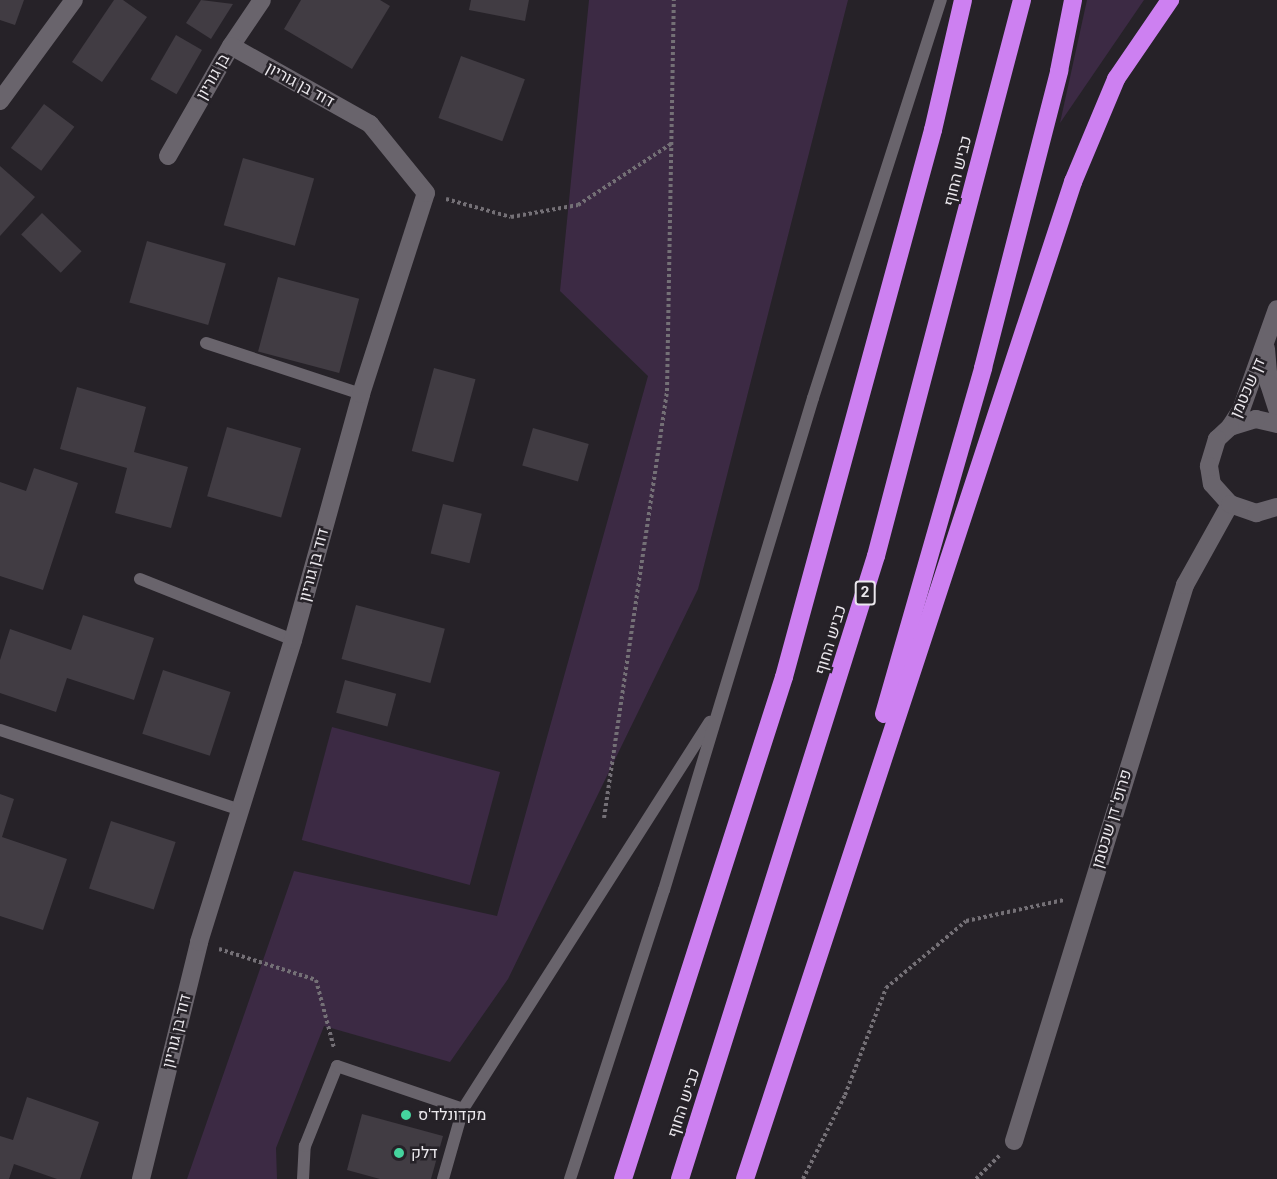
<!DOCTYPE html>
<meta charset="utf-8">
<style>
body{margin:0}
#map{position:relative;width:1277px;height:1179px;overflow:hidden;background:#262228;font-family:Roboto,Heebo,sans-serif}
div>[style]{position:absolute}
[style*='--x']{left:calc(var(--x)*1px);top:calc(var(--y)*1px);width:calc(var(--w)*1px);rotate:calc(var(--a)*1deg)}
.green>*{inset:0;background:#3c2a44;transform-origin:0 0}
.building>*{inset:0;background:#413c43;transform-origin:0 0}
.path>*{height:4px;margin-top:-2px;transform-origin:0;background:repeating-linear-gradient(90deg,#747076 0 3px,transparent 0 6px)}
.lane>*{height:12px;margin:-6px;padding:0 6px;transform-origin:6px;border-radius:6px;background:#69646c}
.street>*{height:18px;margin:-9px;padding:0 9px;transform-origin:9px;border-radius:9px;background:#69646c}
.secondary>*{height:18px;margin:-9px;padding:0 9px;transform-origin:9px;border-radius:9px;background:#69646c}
.highway>*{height:18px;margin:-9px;padding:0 9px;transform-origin:9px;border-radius:9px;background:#cd80f1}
.dots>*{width:16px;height:16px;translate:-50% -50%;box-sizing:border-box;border:3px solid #262228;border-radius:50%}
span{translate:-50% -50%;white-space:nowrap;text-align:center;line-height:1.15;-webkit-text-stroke:5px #262228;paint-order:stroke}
.shield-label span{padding:2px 4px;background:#262228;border:2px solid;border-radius:4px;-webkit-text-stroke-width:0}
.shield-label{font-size:15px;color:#ebe8ed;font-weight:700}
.street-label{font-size:16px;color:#ebe8ed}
.poi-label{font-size:16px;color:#ebe8ed}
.left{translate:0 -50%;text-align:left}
</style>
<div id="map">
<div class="green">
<i style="clip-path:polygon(589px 0,848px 0,698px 589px,508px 979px,450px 1062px,324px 1026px,276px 1148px,277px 1179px,187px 1179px,294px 871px,497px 916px,648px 376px,560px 291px)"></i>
<i style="clip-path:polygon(1087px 0,1144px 0,1060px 123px)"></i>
<i style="left:332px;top:727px;width:174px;height:117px;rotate:15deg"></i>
</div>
<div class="building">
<i style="clip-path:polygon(0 0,24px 0,15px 25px,0 20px)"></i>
<i style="clip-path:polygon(114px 0,123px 0,147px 17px,102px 82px,72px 62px)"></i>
<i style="clip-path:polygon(201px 0,233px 4px,211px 39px,186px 23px)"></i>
<i style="clip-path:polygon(301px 0,380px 0,390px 6px,352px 69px,284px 29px)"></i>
<i style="clip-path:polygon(471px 0,529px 0,525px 21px,469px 10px)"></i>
<i style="left:176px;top:35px;width:30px;height:51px;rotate:30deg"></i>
<i style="left:461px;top:56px;width:68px;height:66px;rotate:20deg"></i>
<i style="left:44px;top:104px;width:38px;height:55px;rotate:37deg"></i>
<i style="left:243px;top:158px;width:74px;height:70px;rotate:16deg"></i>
<i style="clip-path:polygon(0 166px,35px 197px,0 236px)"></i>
<i style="left:42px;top:213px;width:55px;height:30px;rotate:44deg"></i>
<i style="left:147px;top:241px;width:82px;height:64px;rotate:16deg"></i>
<i style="left:278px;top:277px;width:84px;height:77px;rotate:15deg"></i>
<i style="left:434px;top:368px;width:43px;height:86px;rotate:15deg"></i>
<i style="clip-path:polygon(77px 387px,146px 407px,134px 452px,188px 467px,171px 528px,115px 513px,127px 468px,60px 449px)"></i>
<i style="left:227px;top:427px;width:77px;height:72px;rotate:16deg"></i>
<i style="left:533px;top:428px;width:58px;height:39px;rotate:16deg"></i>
<i style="clip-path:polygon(34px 468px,78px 483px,43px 590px,0 576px,0 482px,26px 491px)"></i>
<i style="left:443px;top:504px;width:40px;height:51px;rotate:14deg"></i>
<i style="left:356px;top:605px;width:92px;height:56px;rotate:15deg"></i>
<i style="clip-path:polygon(83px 615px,154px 638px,134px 700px,67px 678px,56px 712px,0 693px,0 660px,10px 629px,71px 650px)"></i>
<i style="left:163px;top:670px;width:71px;height:67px;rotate:18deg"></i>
<i style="left:345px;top:680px;width:53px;height:34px;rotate:15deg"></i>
<i style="clip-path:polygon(0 794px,14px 799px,2px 837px,67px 859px,43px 930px,0 916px)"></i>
<i style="left:111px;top:821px;width:68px;height:71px;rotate:18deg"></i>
<i style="clip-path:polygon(27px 1097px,99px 1122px,80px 1179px,57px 1179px,14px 1164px,9px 1179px,0 1179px,0 1136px,13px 1140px)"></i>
<i style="clip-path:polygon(362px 1114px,443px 1136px,431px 1179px,380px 1179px,347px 1170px)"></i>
</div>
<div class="path">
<i style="--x:446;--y:199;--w:67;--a:15.5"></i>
<i style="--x:511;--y:217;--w:68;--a:-10.2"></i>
<i style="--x:578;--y:205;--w:111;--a:-33.3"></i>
<i style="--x:604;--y:818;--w:432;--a:-81.6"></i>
<i style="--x:667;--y:391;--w:391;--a:-89"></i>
<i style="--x:219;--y:949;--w:102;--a:17.7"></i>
<i style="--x:316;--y:980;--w:70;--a:75.2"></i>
<i style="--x:803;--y:1179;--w:94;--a:-63.4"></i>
<i style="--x:845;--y:1095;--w:115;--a:-69"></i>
<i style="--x:886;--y:988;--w:104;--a:-39.9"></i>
<i style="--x:966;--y:921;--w:100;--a:-12.1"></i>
<i style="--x:976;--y:1179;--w:33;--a:-45"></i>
</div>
<div class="lane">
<i style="--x:206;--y:343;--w:163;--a:18.2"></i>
<i style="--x:140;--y:579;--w:165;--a:21.7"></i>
<i style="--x:0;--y:730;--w:253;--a:18.4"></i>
<i style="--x:303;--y:1179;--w:33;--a:-87"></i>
<i style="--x:305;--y:1146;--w:86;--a:-68.2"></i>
<i style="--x:337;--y:1066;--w:133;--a:18.8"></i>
<i style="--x:443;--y:1179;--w:73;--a:-74.1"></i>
<i style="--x:463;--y:1109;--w:459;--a:-57.5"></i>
<i style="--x:570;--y:1179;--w:304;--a:-72"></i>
<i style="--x:664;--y:890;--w:514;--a:-73.15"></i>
<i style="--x:813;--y:398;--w:418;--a:-72.2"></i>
</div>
<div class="street">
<i style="--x:0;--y:101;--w:125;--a:-53.8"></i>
<i style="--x:168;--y:156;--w:127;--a:-60.2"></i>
<i style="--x:231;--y:46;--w:55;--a:-56"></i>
<i style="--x:1266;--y:349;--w:35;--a:85"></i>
<i style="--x:1269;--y:384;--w:26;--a:72"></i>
<i style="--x:1230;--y:427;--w:20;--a:-57"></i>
<i style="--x:1241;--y:410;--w:107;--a:-70.4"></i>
<i style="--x:1014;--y:1141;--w:582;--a:-72.9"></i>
<i style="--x:1185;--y:585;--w:93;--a:-60.9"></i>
<i style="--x:141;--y:1179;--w:244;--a:-76.2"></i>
<i style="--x:199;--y:942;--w:316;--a:-72.7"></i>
<i style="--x:293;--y:640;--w:255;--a:-74.5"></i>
<i style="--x:361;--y:394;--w:211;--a:-72.1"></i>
<i style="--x:426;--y:193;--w:89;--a:-129.1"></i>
<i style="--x:370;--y:124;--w:159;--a:-150.7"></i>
</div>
<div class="secondary">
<i style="--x:1277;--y:424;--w:22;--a:-167"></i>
<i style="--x:1256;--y:419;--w:27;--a:163"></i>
<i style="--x:1230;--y:427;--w:18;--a:137"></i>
<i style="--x:1217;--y:439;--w:28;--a:107"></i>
<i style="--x:1209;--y:466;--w:18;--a:81"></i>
<i style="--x:1212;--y:484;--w:27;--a:48"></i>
<i style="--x:1230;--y:504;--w:28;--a:19"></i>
<i style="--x:1256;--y:513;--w:22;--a:-16"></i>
</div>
<div class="highway">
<i style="--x:884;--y:714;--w:360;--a:-74"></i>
<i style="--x:983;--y:368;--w:307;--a:-75.6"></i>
<i style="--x:1059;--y:71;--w:72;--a:-78.8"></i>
<i style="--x:623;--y:1179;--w:527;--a:-72.22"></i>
<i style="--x:784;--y:677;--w:567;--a:-74.76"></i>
<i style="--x:933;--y:130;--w:133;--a:-77"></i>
<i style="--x:680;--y:1179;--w:653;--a:-72.54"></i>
<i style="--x:876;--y:556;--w:575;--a:-75.29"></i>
<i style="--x:745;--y:1179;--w:1050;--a:-71.79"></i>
<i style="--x:1073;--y:182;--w:112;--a:-67.3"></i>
<i style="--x:1116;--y:79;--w:96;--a:-55.6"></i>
</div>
<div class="dots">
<i style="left:406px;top:1115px;background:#45d49e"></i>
<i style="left:399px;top:1153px;background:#45d49e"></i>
</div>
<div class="shield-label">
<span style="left:865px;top:593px">2</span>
</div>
<div class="street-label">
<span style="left:213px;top:77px;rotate:-60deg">בן גוריון</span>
<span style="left:300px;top:85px;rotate:29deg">דוד בן גוריון</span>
<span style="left:958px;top:171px;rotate:-76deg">כביש החוף</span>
<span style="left:1248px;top:388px;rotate:-66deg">דן שכטמן</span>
<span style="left:314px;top:565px;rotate:-75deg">דוד בן גוריון</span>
<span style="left:831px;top:640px;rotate:-73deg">כביש החוף</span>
<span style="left:1112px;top:819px;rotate:-73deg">פרופ' דן שכטמן</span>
<span style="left:177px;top:1031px;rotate:-76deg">דוד בן גוריון</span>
<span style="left:684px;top:1103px;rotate:-72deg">כביש החוף</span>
</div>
<div class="poi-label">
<span class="left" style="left:418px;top:1115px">מקדונלד'ס</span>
<span class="left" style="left:411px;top:1153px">דלק</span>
</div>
</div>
